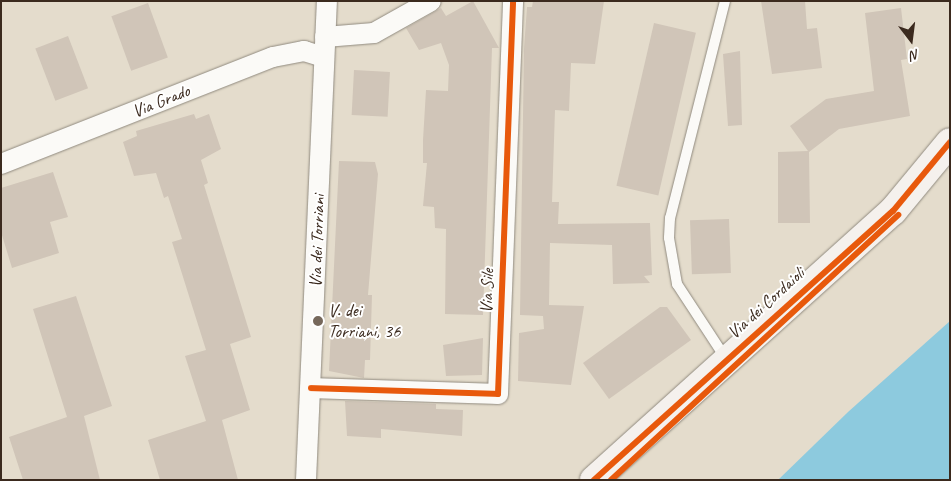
<!DOCTYPE html>
<style>
body{margin:0}
#map{position:relative;width:951px;height:481px;overflow:hidden;background:#e4dccc;font-family:Caveat,sans-serif}
div>[style]{position:absolute}
[style*='--x']{left:calc(var(--x)*1px);top:calc(var(--y)*1px);width:calc(var(--w)*1px);rotate:calc(var(--a)*1deg)}
.water>*{inset:0;background:#8dcade}
.building>*{inset:0;background:#d0c5b8;transform-origin:0 0}
.roads{filter:drop-shadow(0 0 1px #908a7f) drop-shadow(0 0 1px #908a7f)}
.lane>*{height:10px;margin:-5px;padding:0 5px;transform-origin:5px;border-radius:5px;background:#fbfaf7}
.street>*{height:20px;margin:-10px;padding:0 10px;transform-origin:10px;border-radius:10px;background:#fbfaf7}
.secondary>*{height:28px;margin:-14px;padding:0 14px;transform-origin:14px;border-radius:14px;background:#f5f1ed}
.cycleway>*{height:6px;margin:-3px;padding:0 3px;transform-origin:3px;border-radius:3px;background:#e8590c}
.dots>*{width:14px;height:14px;translate:-50% -50%;box-sizing:border-box;border:2px solid #fff;border-radius:50%}
span{translate:-50% -50%;white-space:nowrap;text-align:center;line-height:1.15;-webkit-text-stroke:4px #fff;paint-order:stroke}
.street-label{font-size:18px;color:#3b2a1e}
.poi-label{font-size:18px;color:#3b2a1e}
.left{translate:0 -50%;text-align:left}
.frame{position:absolute;inset:0;border:2px solid #3b2a1e;pointer-events:none}
.north{position:absolute;left:886px;top:15px;width:50px;height:50px;-webkit-text-stroke:4px #fff;paint-order:stroke;rotate:165deg;font-size:14px;font-weight:700;line-height:20px;text-align:center;color:#3b2a1e}
.north::after{content:'';display:block;margin:auto;width:18px;height:22px;background:#3b2a1e;clip-path:polygon(50% 0,100% 100%,50% 72%,0 100%)}
</style>
<div id="map">
<div class="water">
<i style="clip-path:polygon(950px 321px,950px 480px,778px 480px,848px 412px)"></i>
</div>
<div class="building">
<i style="clip-path:polygon(473px 1px,499px 48px,492px 48px,483px 315px,445px 314px,446px 229px,435px 228px,434px 207px,423px 206px,427px 163px,423px 163px,423px 140px,426px 90px,448px 91px,449px 65px,441px 43px,419px 50px,406px 28px,441px 8px,446px 16px)"></i>
<i style="clip-path:polygon(533px 1px,604px 1px,595px 64px,571px 63px,569px 111px,555px 110px,552px 202px,559px 202px,558px 224px,650px 223px,652px 275px,644px 276px,650px 283px,613px 284px,612px 245px,550px 243px,549px 305px,584px 306px,571px 385px,518px 381px,519px 333px,544px 329px,543px 316px,520px 315px,524px 49px,527px 7px,532px 7px)"></i>
<i style="clip-path:polygon(761px 1px,805px 1px,807px 29px,817px 28px,822px 68px,772px 74px)"></i>
<i style="left:148px;top:3px;width:58px;height:39px;rotate:70deg"></i>
<i style="clip-path:polygon(901px 8px,907px 59px,901px 60px,910px 116px,839px 129px,809px 152px,810px 223px,778px 223px,778px 152px,808px 151px,790px 126px,826px 99px,874px 91px,865px 13px)"></i>
<i style="left:654px;top:23px;width:43px;height:167px;rotate:13deg"></i>
<i style="left:68px;top:36px;width:56px;height:35px;rotate:69deg"></i>
<i style="clip-path:polygon(740px 51px,742px 125px,728px 126px,723px 54px)"></i>
<i style="left:354px;top:70px;width:36px;height:45px;rotate:3deg"></i>
<i style="clip-path:polygon(194px 114px,196px 119px,209px 114px,221px 149px,201px 160px,208px 183px,204px 185px,251px 337px,230px 344px,250px 410px,222px 420px,238px 480px,160px 480px,148px 440px,206px 421px,185px 356px,206px 350px,172px 242px,182px 239px,168px 196px,164px 198px,156px 173px,134px 176px,123px 142px,137px 136px,136px 131px)"></i>
<i style="clip-path:polygon(339px 161px,375px 162px,378px 174px,368px 295px,372px 295px,370px 360px,365px 360px,364px 378px,329px 371px)"></i>
<i style="clip-path:polygon(53px 172px,68px 217px,50px 222px,59px 253px,12px 268px,1px 232px,1px 188px)"></i>
<i style="left:729px;top:219px;width:54px;height:39px;rotate:88deg"></i>
<i style="clip-path:polygon(76px 296px,112px 406px,84px 416px,100px 480px,23px 480px,9px 437px,67px 417px,33px 309px)"></i>
<i style="clip-path:polygon(660px 307px,667px 307px,691px 340px,609px 399px,583px 363px)"></i>
<i style="clip-path:polygon(483px 338px,482px 375px,446px 376px,443px 345px)"></i>
<i style="clip-path:polygon(345px 401px,436px 404px,436px 409px,463px 410px,462px 436px,381px 429px,381px 438px,347px 436px)"></i>
</div>
<div class="roads">
<div class="lane">
<i style="--x:725;--y:1;--w:224;--a:104.2"></i>
<i style="--x:670;--y:218;--w:20;--a:93"></i>
<i style="--x:669;--y:238;--w:47;--a:80.1"></i>
<i style="--x:677;--y:284;--w:90;--a:56.8"></i>
</div>
<div class="street">
<i style="--x:325;--y:37;--w:49;--a:-4.7"></i>
<i style="--x:374;--y:33;--w:65;--a:-29.3"></i>
<i style="--x:1;--y:164;--w:292;--a:-21.5"></i>
<i style="--x:273;--y:57;--w:32;--a:-11"></i>
<i style="--x:304;--y:51;--w:21;--a:17"></i>
<i style="--x:311;--y:388;--w:187;--a:1.8"></i>
<i style="--x:498;--y:394;--w:393;--a:-87.8"></i>
<i style="--x:306;--y:480;--w:479;--a:-87.5"></i>
</div>
<div class="secondary">
<i style="--x:594;--y:480;--w:402;--a:-42"></i>
<i style="--x:893;--y:211;--w:89;--a:-50.4"></i>
</div>
</div>
<div class="cycleway">
<i style="--x:311;--y:388;--w:187;--a:1.8"></i>
<i style="--x:498;--y:394;--w:393;--a:-87.8"></i>
<i style="--x:594;--y:480;--w:402;--a:-42"></i>
<i style="--x:893;--y:211;--w:89;--a:-50.4"></i>
<i style="--x:611;--y:480;--w:391;--a:-42.7"></i>
</div>
<div class="dots">
<i style="left:318px;top:321px;background:#76685b"></i>
</div>
<div class="street-label">
<span style="left:161px;top:101px;rotate:-22deg">Via Grado</span>
<span style="left:317px;top:241px;rotate:-88deg">Via dei Torriani</span>
<span style="left:487px;top:291px;rotate:-88deg">Via Sile</span>
<span style="left:766px;top:303px;rotate:-42deg">Via dei Cordaioli</span>
</div>
<div class="poi-label">
<span class="left" style="left:328px;top:321px">V. dei<br>Torriani, 36</span>
</div>
<div class="frame"></div>
<div class="north">N</div>
</div>
